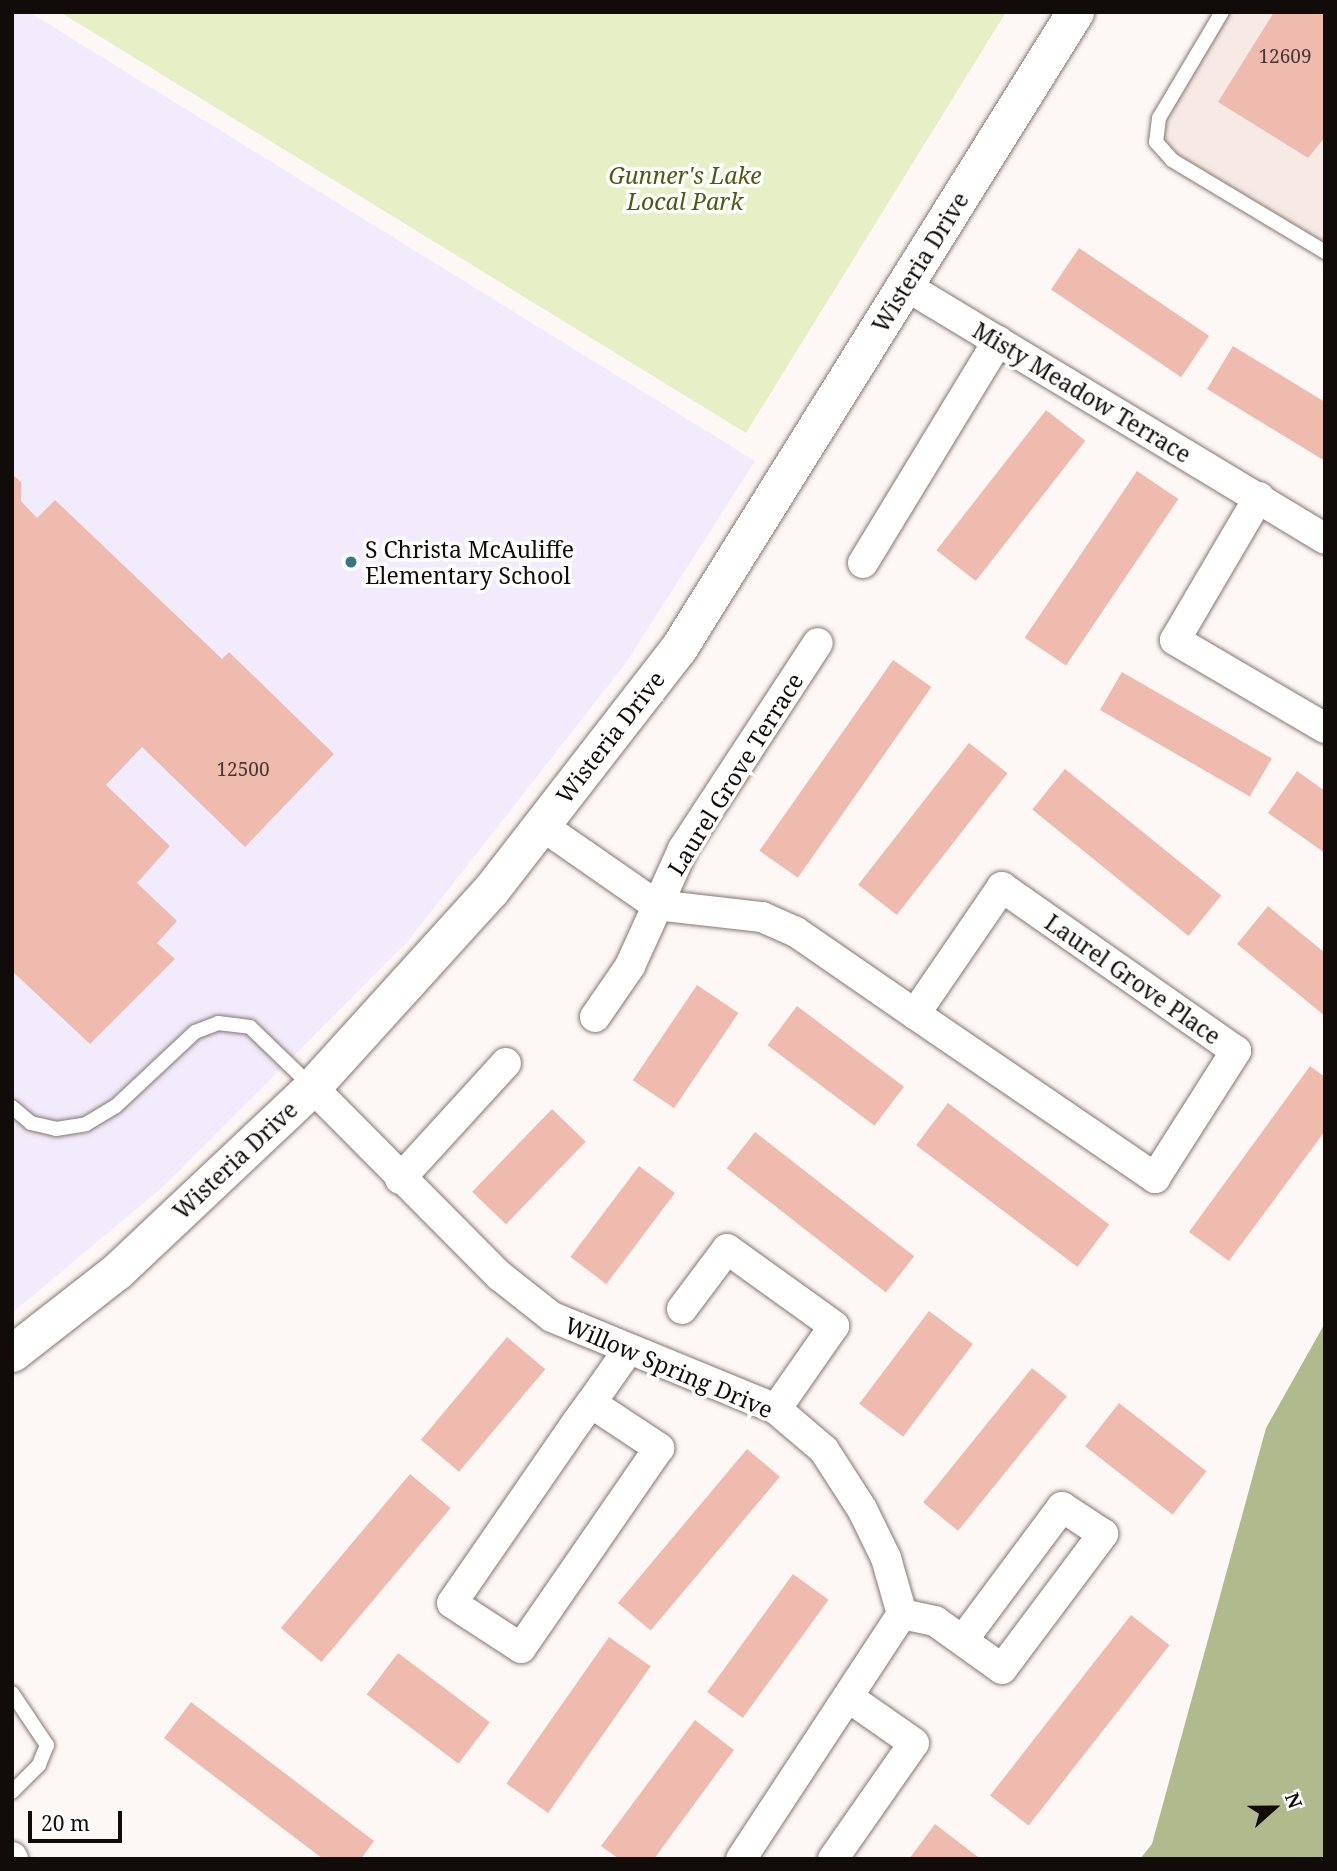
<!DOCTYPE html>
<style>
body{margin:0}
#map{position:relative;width:1337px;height:1871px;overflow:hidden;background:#fdf7f5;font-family:"Noto Serif",serif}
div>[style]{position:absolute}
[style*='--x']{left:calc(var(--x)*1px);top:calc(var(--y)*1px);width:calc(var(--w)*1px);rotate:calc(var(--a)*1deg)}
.built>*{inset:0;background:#f7eae5}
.education>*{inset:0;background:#f2ebfc}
.green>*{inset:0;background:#e6efc6}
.forest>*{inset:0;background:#b0ba8d}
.building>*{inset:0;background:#efbbaf;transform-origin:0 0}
.roads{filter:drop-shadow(0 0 2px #847772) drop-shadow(0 0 2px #847772)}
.service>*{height:14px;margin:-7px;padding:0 7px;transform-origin:7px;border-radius:7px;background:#fff}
.minor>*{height:30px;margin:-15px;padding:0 15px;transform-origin:15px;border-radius:15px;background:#fff}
.tertiary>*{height:37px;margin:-18.5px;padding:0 18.5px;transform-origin:18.5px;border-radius:18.5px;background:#fff}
.dots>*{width:19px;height:19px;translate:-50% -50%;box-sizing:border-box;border:4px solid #fff;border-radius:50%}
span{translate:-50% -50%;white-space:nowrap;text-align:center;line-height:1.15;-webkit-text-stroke:7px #fff;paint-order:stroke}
.number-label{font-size:19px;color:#483833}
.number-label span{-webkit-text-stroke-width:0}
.park-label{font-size:23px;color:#4e5811;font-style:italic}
.street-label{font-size:23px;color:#110c0a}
.poi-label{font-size:23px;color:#110c0a}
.left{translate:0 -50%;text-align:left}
.frame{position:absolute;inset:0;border:14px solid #110c0a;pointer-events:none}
.north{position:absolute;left:1239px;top:1773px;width:70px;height:70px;-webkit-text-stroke:5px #fff;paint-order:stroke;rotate:69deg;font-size:19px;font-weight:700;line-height:28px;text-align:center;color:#110c0a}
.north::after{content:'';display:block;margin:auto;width:24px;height:32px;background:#110c0a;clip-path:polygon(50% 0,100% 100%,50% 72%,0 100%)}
.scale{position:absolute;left:28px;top:1811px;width:94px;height:32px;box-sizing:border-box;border:4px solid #110c0a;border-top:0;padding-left:9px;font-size:21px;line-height:24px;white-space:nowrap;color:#110c0a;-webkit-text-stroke:5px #fff;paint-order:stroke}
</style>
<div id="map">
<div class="built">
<i style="clip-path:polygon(1222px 12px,1325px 12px,1325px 252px,1163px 152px,1159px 118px)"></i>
</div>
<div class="education">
<i style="clip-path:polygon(12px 12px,29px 12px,755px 461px,625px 664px,408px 941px,165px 1185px,12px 1313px)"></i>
</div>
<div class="green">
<i style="clip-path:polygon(60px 12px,1006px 12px,746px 433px)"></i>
</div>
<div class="forest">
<i style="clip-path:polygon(1325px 1323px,1325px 1859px,1140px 1859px,1152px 1844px,1266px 1428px)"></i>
</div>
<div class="building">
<i style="clip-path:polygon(1274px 12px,1325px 12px,1325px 137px,1308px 158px,1218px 102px)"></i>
<i style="left:1079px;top:248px;width:157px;height:50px;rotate:34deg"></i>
<i style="clip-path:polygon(1233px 346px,1325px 402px,1325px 461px,1207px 389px)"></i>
<i style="left:1046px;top:410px;width:50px;height:178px;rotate:38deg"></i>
<i style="left:1137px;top:471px;width:50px;height:201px;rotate:34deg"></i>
<i style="clip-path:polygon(12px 474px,21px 482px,21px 501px,37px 518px,55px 500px,222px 659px,229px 652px,334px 754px,245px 847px,142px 747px,106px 785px,170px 846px,137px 883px,177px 921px,157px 943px,175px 959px,90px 1044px,12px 971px)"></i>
<i style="left:893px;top:660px;width:47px;height:233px;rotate:35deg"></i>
<i style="left:1122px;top:672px;width:173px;height:44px;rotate:30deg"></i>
<i style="left:969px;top:743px;width:49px;height:180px;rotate:38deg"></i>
<i style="left:1065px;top:769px;width:201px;height:52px;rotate:39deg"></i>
<i style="clip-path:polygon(1297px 771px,1325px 791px,1325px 853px,1268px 813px)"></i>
<i style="clip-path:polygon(1268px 906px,1325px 953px,1325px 1016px,1237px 944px)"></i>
<i style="left:697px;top:985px;width:50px;height:115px;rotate:34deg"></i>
<i style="left:797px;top:1006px;width:134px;height:49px;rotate:37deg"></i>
<i style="clip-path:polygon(1310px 1066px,1325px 1077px,1325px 1131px,1229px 1261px,1189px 1232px)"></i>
<i style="left:948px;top:1103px;width:202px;height:53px;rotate:37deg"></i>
<i style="left:552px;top:1109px;width:47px;height:115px;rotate:44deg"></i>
<i style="left:755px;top:1132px;width:202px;height:46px;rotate:38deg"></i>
<i style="left:639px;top:1166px;width:45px;height:114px;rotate:37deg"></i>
<i style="left:929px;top:1311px;width:55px;height:116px;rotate:37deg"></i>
<i style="left:507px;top:1337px;width:50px;height:134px;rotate:40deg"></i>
<i style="left:1032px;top:1368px;width:45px;height:173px;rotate:39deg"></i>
<i style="left:1119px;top:1403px;width:111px;height:55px;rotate:38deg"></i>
<i style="left:747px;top:1449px;width:43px;height:201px;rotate:40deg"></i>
<i style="left:410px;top:1474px;width:53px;height:201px;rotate:40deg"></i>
<i style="left:793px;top:1574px;width:44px;height:146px;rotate:36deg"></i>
<i style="left:1131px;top:1615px;width:49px;height:229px;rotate:38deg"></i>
<i style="left:609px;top:1637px;width:51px;height:179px;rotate:35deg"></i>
<i style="left:398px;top:1653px;width:115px;height:52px;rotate:37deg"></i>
<i style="clip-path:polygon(191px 1702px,374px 1841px,361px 1859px,323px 1859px,164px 1738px)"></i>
<i style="clip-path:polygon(695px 1720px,734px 1750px,654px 1859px,619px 1859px,601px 1846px)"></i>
<i style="clip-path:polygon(935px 1824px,978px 1857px,977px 1859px,909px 1859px)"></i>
</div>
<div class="roads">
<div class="service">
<i style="--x:1222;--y:12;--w:123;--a:120.7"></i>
<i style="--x:1159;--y:118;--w:24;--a:97"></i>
<i style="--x:1156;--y:142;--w:24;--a:48"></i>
<i style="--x:1172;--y:160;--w:179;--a:31"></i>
<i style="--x:12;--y:1107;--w:25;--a:40"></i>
<i style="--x:31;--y:1123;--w:26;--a:13"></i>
<i style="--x:56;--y:1129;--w:30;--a:-9"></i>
<i style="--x:86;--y:1124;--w:35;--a:-31"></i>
<i style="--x:116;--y:1106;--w:108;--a:-43.1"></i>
<i style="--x:195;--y:1032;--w:25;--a:-21"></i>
<i style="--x:218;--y:1023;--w:32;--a:7"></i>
<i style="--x:250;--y:1027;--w:85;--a:44"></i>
<i style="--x:12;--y:1693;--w:63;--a:56.1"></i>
<i style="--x:47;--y:1745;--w:22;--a:112"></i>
<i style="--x:39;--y:1765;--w:38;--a:135"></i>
</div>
<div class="minor">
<i style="--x:906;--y:286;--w:489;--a:31.1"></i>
<i style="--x:1259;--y:497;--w:166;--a:120.4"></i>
<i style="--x:1175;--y:640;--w:174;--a:30.4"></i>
<i style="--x:863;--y:563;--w:260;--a:-58.7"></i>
<i style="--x:541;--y:825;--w:140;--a:34.8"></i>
<i style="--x:656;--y:905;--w:107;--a:6.5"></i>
<i style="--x:762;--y:917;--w:37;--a:24"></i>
<i style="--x:796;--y:932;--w:145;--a:34.6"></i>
<i style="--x:915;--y:1014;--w:291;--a:34.3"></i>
<i style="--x:1155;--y:1178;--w:151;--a:-57.5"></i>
<i style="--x:1236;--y:1051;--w:286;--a:-145"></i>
<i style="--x:1002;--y:887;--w:154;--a:124.4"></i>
<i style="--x:595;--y:1017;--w:62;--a:-55.5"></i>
<i style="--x:630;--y:966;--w:128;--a:-65.6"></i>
<i style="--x:683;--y:849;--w:246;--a:-56.8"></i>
<i style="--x:312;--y:1087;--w:267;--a:45.2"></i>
<i style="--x:500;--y:1276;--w:66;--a:38.3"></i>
<i style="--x:552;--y:1317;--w:242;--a:22.3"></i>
<i style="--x:776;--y:1409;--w:63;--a:40.5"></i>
<i style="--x:824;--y:1450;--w:70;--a:57.2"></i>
<i style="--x:862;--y:1509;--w:55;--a:63.9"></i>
<i style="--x:886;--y:1558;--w:58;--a:74.1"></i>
<i style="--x:902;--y:1614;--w:293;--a:123.3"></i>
<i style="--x:400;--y:1179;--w:157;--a:-47.6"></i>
<i style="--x:682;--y:1309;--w:75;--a:-53.1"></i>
<i style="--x:727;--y:1249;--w:132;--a:35.7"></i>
<i style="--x:834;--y:1326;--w:101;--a:124.9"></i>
<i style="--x:591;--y:1403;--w:82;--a:33.5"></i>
<i style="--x:659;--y:1448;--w:243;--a:124.6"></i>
<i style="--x:521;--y:1648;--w:82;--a:-146.9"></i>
<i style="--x:452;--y:1603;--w:220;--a:-55.4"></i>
<i style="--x:577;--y:1422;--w:24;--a:-54"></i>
<i style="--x:591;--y:1403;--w:61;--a:-55"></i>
<i style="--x:902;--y:1614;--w:34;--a:12"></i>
<i style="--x:935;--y:1621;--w:82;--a:35.6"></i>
<i style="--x:1002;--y:1669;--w:169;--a:-53.2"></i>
<i style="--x:1103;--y:1534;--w:49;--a:-146.6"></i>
<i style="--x:1062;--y:1507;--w:166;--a:126.7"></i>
<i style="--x:12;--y:1857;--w:2;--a:63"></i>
<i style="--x:833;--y:1859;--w:141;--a:-55.1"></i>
<i style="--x:914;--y:1743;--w:77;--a:-145.1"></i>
</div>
<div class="tertiary">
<i style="--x:12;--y:1353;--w:133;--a:-38"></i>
<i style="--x:117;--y:1271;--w:268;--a:-43.3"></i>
<i style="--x:312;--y:1087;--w:265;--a:-47.8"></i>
<i style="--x:490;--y:891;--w:306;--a:-52.2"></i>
<i style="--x:678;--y:649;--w:751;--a:-58.07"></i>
</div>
</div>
<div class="dots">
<i style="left:351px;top:562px;background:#367689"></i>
</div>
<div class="number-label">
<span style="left:1285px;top:57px">12609</span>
<span style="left:243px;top:770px">12500</span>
</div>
<div class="park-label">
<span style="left:685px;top:188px">Gunner's Lake<br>Local Park</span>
</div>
<div class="street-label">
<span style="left:920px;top:262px;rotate:-58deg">Wisteria Drive</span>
<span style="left:1082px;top:392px;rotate:31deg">Misty Meadow Terrace</span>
<span style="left:610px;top:737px;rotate:-52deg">Wisteria Drive</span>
<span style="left:735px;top:774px;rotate:-58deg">Laurel Grove Terrace</span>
<span style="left:1133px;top:979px;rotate:35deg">Laurel Grove Place</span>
<span style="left:235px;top:1160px;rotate:-43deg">Wisteria Drive</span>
<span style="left:669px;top:1367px;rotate:23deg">Willow Spring Drive</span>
</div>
<div class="poi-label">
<span class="left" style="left:365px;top:562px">S Christa McAuliffe<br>Elementary School</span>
</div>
<div class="frame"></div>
<div class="north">N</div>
<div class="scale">20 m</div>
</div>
